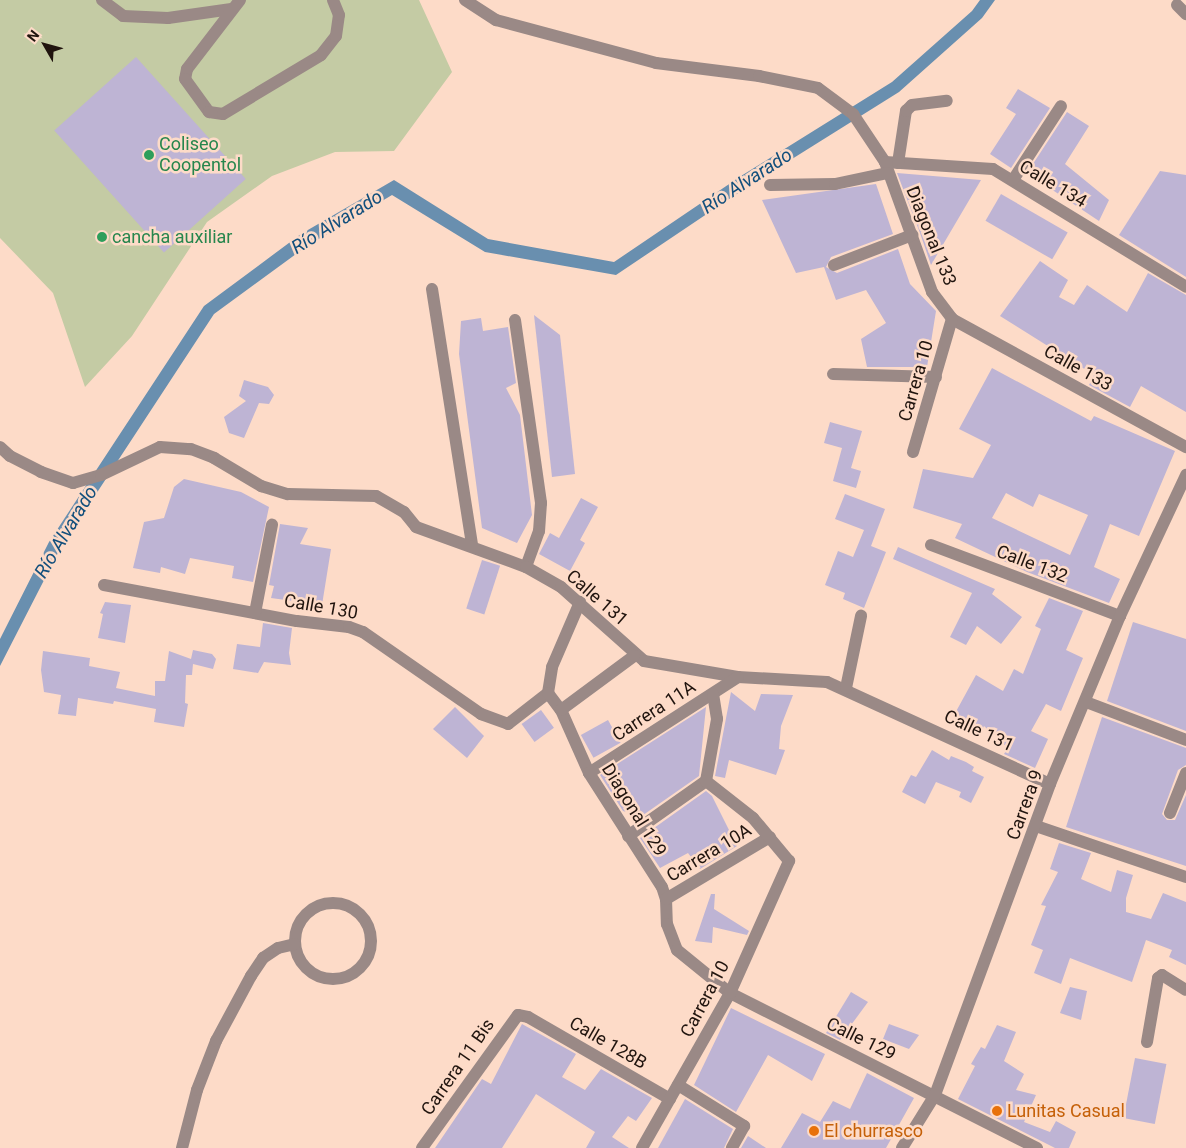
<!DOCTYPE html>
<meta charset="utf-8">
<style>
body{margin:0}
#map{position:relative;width:1186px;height:1148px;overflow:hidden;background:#fddbc8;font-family:Roboto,sans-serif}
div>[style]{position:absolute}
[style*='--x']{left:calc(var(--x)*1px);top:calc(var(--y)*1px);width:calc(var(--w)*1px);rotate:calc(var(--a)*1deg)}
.green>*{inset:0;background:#c4cba4}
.water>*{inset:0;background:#698faf}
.building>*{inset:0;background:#beb4d4;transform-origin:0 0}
.minor>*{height:12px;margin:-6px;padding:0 6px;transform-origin:6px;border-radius:6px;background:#9a8986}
.minor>.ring{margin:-6px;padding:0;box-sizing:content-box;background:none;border:12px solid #9a8986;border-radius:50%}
.dots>*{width:14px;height:14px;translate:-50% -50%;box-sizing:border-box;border:2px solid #fddbc8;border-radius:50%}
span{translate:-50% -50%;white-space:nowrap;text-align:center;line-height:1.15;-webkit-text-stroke:5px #fddbc8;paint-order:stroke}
.leisure-label{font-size:18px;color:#27864d}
.left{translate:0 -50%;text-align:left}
.street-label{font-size:18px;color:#20140e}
.food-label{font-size:18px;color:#c56008}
.water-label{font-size:19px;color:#124f7c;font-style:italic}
.north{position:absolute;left:20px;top:20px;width:50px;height:50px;-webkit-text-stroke:4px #fddbc8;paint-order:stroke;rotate:308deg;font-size:14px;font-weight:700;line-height:20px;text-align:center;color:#20140e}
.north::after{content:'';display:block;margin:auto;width:18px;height:22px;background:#20140e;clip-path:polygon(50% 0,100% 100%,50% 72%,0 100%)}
</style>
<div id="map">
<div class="green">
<i style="clip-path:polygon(0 0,419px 0,452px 72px,394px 151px,335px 152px,272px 176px,207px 222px,132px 336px,85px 387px,53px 293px,0 238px)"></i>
</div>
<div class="water">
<i style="clip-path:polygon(980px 0,995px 0,982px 18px,899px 92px,747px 187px,616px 275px,485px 252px,392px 195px,307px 246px,214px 314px,60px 549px,0 666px,0 639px,49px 542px,204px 306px,301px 234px,394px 180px,488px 239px,614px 262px,741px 176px,892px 82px,972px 11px)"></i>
</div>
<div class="building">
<i style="left:136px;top:57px;width:164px;height:110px;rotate:48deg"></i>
<i style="clip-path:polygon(1018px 89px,1050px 108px,1011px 168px,990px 154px,1016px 114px,1006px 108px)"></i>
<i style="clip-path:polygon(1067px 112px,1089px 126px,1065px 164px,1109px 200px,1099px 221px,1027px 173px)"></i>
<i style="clip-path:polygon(1160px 171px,1186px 175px,1186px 277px,1119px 235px)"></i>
<i style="clip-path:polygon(897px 173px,981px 180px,931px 265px,920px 233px)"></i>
<i style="clip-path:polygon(876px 184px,893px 234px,831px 257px,826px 267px,837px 273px,898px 249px,910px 284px,936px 311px,927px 367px,867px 367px,861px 339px,886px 323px,866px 290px,836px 300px,824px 267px,796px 273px,762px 200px)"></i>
<i style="left:1001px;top:194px;width:77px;height:31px;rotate:30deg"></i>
<i style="clip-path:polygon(1040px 261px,1068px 280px,1059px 297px,1074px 305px,1087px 285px,1127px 312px,1148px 273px,1186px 295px,1186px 412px,1141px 386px,1130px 407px,1089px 385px,1094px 375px,1000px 316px)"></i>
<i style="clip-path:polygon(534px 315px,560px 335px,575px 474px,552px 477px)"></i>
<i style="clip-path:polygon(481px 318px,483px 331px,508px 327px,516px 383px,506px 388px,520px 415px,532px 515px,517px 543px,482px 528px,459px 354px,461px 321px)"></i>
<i style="clip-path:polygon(evenodd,992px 368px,1091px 421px,1094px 416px,1175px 451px,1139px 536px,1110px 524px,1094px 567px,1120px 579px,1109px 603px,1027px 572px,955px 538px,962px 524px,913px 508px,923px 469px,973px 478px,991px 445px,959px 429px,992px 368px,1006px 493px,1033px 507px,1039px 494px,1088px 515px,1070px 555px,992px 518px,1006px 493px)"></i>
<i style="clip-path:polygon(244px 380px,268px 387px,274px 395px,269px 404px,259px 403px,244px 438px,229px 433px,224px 417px,246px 401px,239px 396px)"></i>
<i style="clip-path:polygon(830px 422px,862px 431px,851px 468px,861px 471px,856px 488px,833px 481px,842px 448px,824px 443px)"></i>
<i style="clip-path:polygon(184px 479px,241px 492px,269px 507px,253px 582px,232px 578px,234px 566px,190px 558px,185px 574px,161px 567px,160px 573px,133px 568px,144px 522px,164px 518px,174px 487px)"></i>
<i style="clip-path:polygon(845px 494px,885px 509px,871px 546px,886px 552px,864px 608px,843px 599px,845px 593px,825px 585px,838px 551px,853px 557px,864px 530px,835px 519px)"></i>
<i style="clip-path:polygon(581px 498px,598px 507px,580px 540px,585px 543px,570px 571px,539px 554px,550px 533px,559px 538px)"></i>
<i style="clip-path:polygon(280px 524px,308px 528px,300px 544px,331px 549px,322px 605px,271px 598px,274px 586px,269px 585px)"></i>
<i style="clip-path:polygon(898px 547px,995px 589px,992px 594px,1022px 617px,1001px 644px,977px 626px,966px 645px,950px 637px,972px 593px,893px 559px)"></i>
<i style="left:482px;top:560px;width:19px;height:51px;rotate:18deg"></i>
<i style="clip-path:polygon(1049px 598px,1083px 611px,1066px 650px,1083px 658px,1061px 711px,1046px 704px,1031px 731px,1048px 739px,1035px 768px,1004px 754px,1008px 748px,984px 726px,982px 730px,953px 717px,976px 675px,1003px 691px,1014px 669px,1023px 674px,1041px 629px,1035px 626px)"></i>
<i style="clip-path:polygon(105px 602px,131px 605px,125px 643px,98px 638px,103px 614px,100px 613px)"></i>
<i style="clip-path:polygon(1133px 622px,1186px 639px,1186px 731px,1107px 701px)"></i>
<i style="clip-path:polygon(263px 623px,292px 628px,289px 653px,291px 665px,264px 662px,258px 673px,233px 669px,237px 644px,260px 647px)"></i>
<i style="clip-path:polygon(193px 650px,212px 654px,216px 659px,213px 669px,193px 664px,192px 675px,186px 675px,185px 703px,188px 704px,184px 727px,154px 722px,156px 709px,114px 701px,113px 704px,78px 698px,76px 716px,58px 714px,61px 695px,44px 692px,41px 670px,43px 651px,90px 658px,89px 666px,120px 672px,116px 688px,155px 696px,155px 681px,165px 681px,169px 651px,191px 659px)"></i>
<i style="clip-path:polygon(731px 692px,755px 711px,761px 694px,793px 695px,781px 726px,779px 749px,785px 750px,776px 775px,729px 760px,725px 778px,715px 776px)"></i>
<i style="clip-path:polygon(455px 707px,484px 736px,467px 758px,433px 729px)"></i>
<i style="clip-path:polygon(706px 707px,699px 776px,636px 820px,633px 814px,623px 811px,600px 775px)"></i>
<i style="left:541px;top:710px;width:22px;height:24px;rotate:54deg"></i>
<i style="clip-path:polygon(1102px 717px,1186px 748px,1186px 765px,1178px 770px,1162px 814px,1167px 820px,1175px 820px,1186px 795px,1186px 866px,1066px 827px)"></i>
<i style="left:608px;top:720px;width:26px;height:31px;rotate:61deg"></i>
<i style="clip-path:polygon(932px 750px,949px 760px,951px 756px,966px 762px,974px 767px,972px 771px,984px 777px,971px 803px,959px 797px,961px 792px,936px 782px,925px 804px,902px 792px,911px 775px,916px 777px)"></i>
<i style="clip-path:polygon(706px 791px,712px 796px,737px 846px,700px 869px,688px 853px,660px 868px,640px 838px)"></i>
<i style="clip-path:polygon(1059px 843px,1091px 853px,1081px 879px,1111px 892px,1117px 870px,1133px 875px,1126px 898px,1126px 912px,1151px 919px,1163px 893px,1186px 902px,1186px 965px,1169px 957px,1172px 950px,1146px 940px,1132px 982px,1070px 958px,1061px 984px,1034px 973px,1043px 950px,1031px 945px,1046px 906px,1041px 905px,1058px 872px,1050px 869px)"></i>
<i style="clip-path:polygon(711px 894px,715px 894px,714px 909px,749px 931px,747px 935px,713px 927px,712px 943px,695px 941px)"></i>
<i style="clip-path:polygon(1070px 987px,1087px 991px,1081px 1020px,1060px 1013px)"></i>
<i style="clip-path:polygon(851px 992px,868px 1002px,840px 1040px,826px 1033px)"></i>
<i style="clip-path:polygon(731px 1008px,825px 1054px,812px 1081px,768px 1055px,736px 1112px,694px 1085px)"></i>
<i style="clip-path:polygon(522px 1024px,576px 1054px,562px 1077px,585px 1090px,601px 1069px,652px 1098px,636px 1121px,628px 1116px,612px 1137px,629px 1148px,586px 1148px,595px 1132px,536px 1094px,502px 1148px,435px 1148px,482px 1079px,491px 1084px)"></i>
<i style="clip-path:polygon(889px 1024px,919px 1035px,909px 1049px,883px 1039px)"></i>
<i style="clip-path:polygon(997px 1025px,1016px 1032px,1004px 1061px,1024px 1074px,1016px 1090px,1036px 1095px,1024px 1122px,1050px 1132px,1056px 1121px,1076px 1132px,1069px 1148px,1055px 1148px,958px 1099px,975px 1066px,971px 1064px,981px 1047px,985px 1049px)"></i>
<i style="left:1135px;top:1058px;width:32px;height:61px;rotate:11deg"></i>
<i style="clip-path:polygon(867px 1073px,914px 1098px,886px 1148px,781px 1148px,802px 1113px,820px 1122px,833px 1101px,850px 1109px)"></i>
<i style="clip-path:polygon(685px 1099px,733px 1129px,724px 1148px,658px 1148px)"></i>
<i style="clip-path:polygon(748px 1136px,766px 1148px,741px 1148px)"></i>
</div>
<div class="minor">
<i style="--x:102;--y:0;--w:26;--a:37"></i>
<i style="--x:123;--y:16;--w:45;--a:2.5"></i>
<i style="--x:168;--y:18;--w:64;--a:-8.1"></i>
<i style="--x:240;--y:0;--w:87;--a:127.5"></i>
<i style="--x:187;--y:69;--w:10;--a:101"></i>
<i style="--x:185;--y:79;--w:41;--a:54"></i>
<i style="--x:209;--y:112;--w:14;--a:8"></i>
<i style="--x:223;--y:114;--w:114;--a:-31"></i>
<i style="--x:321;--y:55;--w:24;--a:-52"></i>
<i style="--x:336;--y:36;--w:21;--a:-82"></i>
<i style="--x:339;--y:15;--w:16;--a:-112"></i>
<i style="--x:465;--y:0;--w:37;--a:33"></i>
<i style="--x:496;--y:20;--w:166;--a:15"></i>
<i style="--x:656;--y:63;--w:104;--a:7.2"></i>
<i style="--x:759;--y:76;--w:60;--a:11.5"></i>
<i style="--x:818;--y:88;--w:44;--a:36.6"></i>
<i style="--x:853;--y:114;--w:58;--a:56.3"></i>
<i style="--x:885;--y:162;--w:138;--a:70.1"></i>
<i style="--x:932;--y:292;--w:34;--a:53"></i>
<i style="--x:952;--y:319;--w:267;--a:28.7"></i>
<i style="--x:1177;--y:5;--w:13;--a:45"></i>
<i style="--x:885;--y:162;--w:108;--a:3.7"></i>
<i style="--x:993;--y:169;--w:226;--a:31.4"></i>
<i style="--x:898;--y:163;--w:53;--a:-81.3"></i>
<i style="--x:906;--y:111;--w:8;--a:-45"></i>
<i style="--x:912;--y:105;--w:35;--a:-7"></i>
<i style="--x:1013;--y:180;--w:88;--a:-57"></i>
<i style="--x:770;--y:185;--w:65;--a:-0.9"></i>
<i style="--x:835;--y:184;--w:53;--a:-11.9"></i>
<i style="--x:834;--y:265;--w:84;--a:-21"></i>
<i style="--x:432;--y:289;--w:259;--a:81.1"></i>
<i style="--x:515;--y:320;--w:185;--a:81.9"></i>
<i style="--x:541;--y:503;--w:28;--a:94"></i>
<i style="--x:539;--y:531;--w:38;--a:110"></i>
<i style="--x:833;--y:374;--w:103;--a:1.7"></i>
<i style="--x:0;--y:447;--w:13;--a:42"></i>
<i style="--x:10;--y:456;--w:35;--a:27"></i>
<i style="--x:41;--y:472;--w:34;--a:19"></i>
<i style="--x:73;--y:483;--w:29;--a:-16"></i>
<i style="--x:101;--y:475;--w:65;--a:-25.4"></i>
<i style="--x:160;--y:447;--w:31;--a:4"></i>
<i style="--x:191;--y:449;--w:25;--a:21"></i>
<i style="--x:214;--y:458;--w:55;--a:30.8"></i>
<i style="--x:261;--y:486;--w:28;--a:17"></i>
<i style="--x:288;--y:494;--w:88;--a:1.3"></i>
<i style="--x:376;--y:496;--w:32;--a:30"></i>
<i style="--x:404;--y:512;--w:19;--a:51"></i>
<i style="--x:416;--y:527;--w:117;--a:20"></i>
<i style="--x:526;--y:567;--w:40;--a:29.7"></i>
<i style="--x:561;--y:587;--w:111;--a:41.7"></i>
<i style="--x:644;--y:661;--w:95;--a:9.7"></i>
<i style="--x:738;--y:677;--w:89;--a:3.2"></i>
<i style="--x:827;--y:682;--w:245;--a:24.6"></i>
<i style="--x:913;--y:452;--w:139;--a:-73.7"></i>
<i style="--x:931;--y:545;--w:202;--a:20.6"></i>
<i style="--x:104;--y:585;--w:196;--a:10.6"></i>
<i style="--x:297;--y:621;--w:52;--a:6.6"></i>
<i style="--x:349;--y:627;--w:15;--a:20"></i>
<i style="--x:363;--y:632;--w:144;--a:34.8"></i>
<i style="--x:481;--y:714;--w:29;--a:20"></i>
<i style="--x:508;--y:724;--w:51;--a:-37.8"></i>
<i style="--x:548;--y:693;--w:26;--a:-81"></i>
<i style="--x:552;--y:667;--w:71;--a:-66.7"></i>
<i style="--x:255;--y:613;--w:90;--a:-79.1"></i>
<i style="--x:846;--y:688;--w:74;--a:-78.2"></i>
<i style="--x:548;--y:693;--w:21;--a:53"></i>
<i style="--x:561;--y:710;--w:69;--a:66"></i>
<i style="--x:589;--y:773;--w:135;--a:57.4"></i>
<i style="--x:662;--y:887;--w:13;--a:72"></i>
<i style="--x:666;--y:899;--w:25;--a:88"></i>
<i style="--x:667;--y:924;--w:28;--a:69"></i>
<i style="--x:677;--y:950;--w:68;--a:39.1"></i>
<i style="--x:730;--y:993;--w:344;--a:26.8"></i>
<i style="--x:1086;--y:702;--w:107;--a:20.8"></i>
<i style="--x:561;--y:710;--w:91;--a:-36.5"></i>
<i style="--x:589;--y:773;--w:177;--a:-32.8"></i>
<i style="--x:1170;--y:813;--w:43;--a:-68.2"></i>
<i style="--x:1036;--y:826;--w:158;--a:18.8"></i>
<i style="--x:628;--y:836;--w:95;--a:-35.2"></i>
<i style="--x:706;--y:781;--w:63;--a:-79.9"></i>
<i style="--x:717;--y:719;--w:25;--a:-99"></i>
<i style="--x:666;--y:899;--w:121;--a:-30.8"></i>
<i class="ring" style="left:295px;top:903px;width:64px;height:64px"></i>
<i style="--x:1147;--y:1042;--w:65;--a:-80.2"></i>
<i style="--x:1158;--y:978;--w:5;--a:-37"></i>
<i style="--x:1162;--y:975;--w:28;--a:32"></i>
<i style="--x:678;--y:1085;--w:78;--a:31.8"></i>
<i style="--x:744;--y:1126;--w:25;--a:119"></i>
<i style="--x:182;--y:1148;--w:60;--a:-75.5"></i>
<i style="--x:197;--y:1090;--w:53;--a:-68.8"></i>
<i style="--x:216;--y:1041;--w:74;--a:-61.7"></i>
<i style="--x:251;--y:976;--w:22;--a:-56"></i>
<i style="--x:263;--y:958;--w:18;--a:-34"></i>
<i style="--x:278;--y:948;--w:17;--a:-13"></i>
<i style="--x:422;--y:1148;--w:164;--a:-54.2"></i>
<i style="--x:518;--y:1015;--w:10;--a:11"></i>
<i style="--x:528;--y:1017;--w:164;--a:30"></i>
<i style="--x:642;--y:1148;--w:178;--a:-60.4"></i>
<i style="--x:730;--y:993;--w:145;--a:-65.9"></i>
<i style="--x:789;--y:861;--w:56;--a:-129.9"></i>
<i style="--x:753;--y:818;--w:60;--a:-141.8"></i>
<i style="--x:902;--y:1148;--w:62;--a:-58.1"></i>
<i style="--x:935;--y:1095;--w:332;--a:-69.7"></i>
<i style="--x:1050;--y:784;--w:182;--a:-67.4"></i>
<i style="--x:1120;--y:616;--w:156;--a:-64.9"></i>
</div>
<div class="dots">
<i style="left:149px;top:155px;background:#2e9e5b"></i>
<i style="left:102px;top:237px;background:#2e9e5b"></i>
<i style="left:997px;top:1111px;background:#e8710a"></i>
<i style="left:814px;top:1131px;background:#e8710a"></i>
</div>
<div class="leisure-label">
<span class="left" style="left:159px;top:155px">Coliseo<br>Coopentol</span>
<span class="left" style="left:112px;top:237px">cancha auxiliar</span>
</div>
<div class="street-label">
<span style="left:1053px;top:184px;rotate:31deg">Calle 134</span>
<span style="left:931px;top:236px;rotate:68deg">Diagonal 133</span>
<span style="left:1078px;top:368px;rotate:29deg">Calle 133</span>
<span style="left:916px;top:381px;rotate:-74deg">Carrera 10</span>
<span style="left:1032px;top:564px;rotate:21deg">Calle 132</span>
<span style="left:597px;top:598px;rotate:41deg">Calle 131</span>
<span style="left:321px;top:607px;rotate:10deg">Calle 130</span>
<span style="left:654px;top:711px;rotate:-33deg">Carrera 11A</span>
<span style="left:979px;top:731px;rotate:25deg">Calle 131</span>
<span style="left:1025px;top:805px;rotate:-70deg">Carrera 9</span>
<span style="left:634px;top:810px;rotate:58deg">Diagonal 129</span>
<span style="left:709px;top:853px;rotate:-31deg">Carrera 10A</span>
<span style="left:705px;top:999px;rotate:-62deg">Carrera 10</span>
<span style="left:861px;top:1039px;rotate:26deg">Calle 129</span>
<span style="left:608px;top:1043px;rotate:30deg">Calle 128B</span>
<span style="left:458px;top:1067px;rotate:-55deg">Carrera 11 Bis</span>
</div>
<div class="food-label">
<span class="left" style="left:1007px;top:1111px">Lunitas Casual</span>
<span class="left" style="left:824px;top:1131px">El churrasco</span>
</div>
<div class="water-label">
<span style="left:747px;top:181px;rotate:-33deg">Río Alvarado</span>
<span style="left:337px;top:222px;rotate:-32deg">Río Alvarado</span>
<span style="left:66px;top:532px;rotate:-59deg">Río Alvarado</span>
</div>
<div class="north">N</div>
</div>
